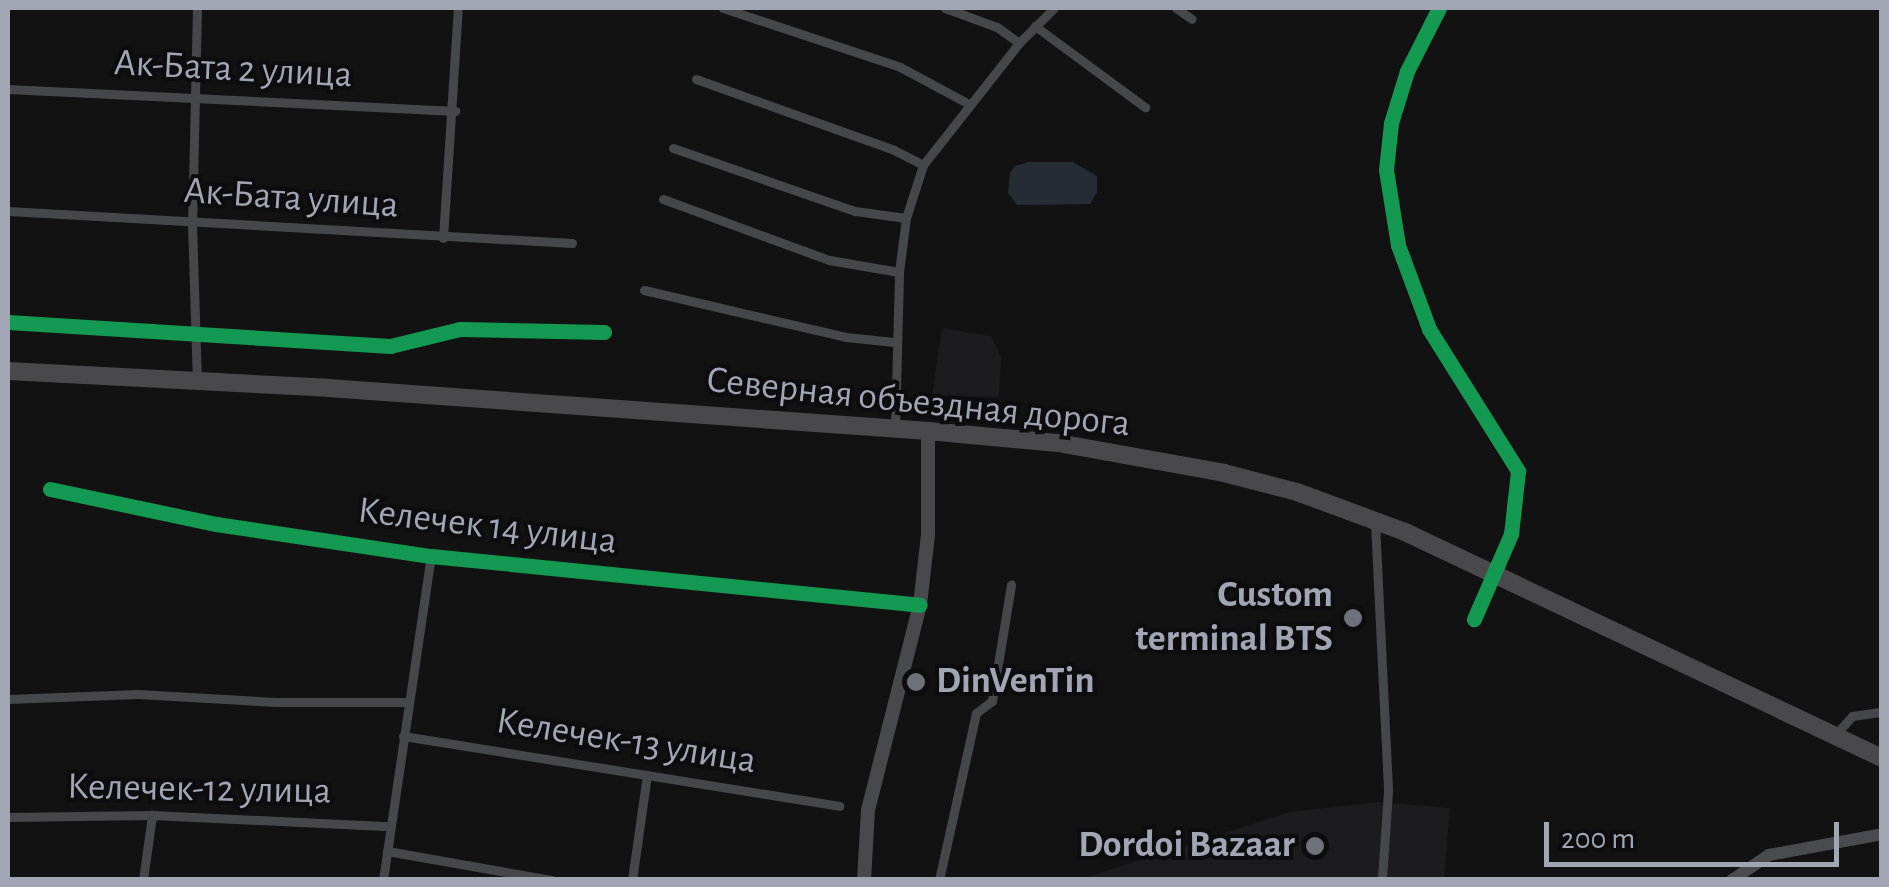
<!DOCTYPE html>
<meta charset="utf-8">
<style>
body{margin:0}
#map{position:relative;width:1889px;height:887px;overflow:hidden;background:#121212;font-family:"Alegreya Sans",sans-serif}
div>[style]{position:absolute}
[style*='--x']{left:calc(var(--x)*1px);top:calc(var(--y)*1px);width:calc(var(--w)*1px);rotate:calc(var(--a)*1deg)}
.built>*{inset:0;background:#1c1c1e}
.water>*{inset:0;background:#262c34}
.street>*{height:9px;margin:-4.5px;padding:0 4.5px;transform-origin:4.5px;border-radius:4.5px;background:#46474b}
.secondary>*{height:12px;margin:-6px;padding:0 6px;transform-origin:6px;border-radius:6px;background:#4a4b4f}
.primary>*{height:14px;margin:-7px;padding:0 7px;transform-origin:7px;border-radius:7px;background:#48494d}
.highway>*{height:18px;margin:-9px;padding:0 9px;transform-origin:9px;border-radius:9px;background:#49494c}
.cycleway>*{height:15px;margin:-7.5px;padding:0 7.5px;transform-origin:7.5px;border-radius:7.5px;background:#139951}
.dots>*{width:28px;height:28px;translate:-50% -50%;box-sizing:border-box;border:5px solid #0d0c0e;border-radius:50%}
span{translate:-50% -50%;white-space:nowrap;text-align:center;line-height:1.15;-webkit-text-stroke:8px #0d0c0e;paint-order:stroke}
.street-label{font-size:38px;color:#a2a6b4}
.poi-label{font-size:38px;color:#a2a6b4;font-weight:700}
.right{translate:-100% -50%;text-align:right}
.left{translate:0 -50%;text-align:left}
.frame{position:absolute;inset:0;border:10px solid #a2a6b4;pointer-events:none}
.scale{position:absolute;left:1544px;top:822px;width:295px;height:45px;box-sizing:border-box;border:5px solid #a2a6b4;border-top:0;padding-left:12px;font-size:30px;line-height:35px;white-space:nowrap;color:#a2a6b4;-webkit-text-stroke:8px #0d0c0e;paint-order:stroke}
</style>
<div id="map">
<div class="built">
<i style="clip-path:polygon(942px 328px,991px 336px,1001px 357px,999px 397px,932px 396px)"></i>
<i style="clip-path:polygon(1379px 802px,1450px 808px,1444px 879px,1078px 880px,1290px 812px)"></i>
</div>
<div class="water">
<i style="clip-path:polygon(1028px 162px,1073px 162px,1097px 176px,1097px 192px,1090px 204px,1017px 205px,1008px 193px,1010px 173px,1015px 166px)"></i>
</div>
<div class="street">
<i style="--x:197;--y:8;--w:215;--a:91.3"></i>
<i style="--x:192;--y:223;--w:158;--a:88.2"></i>
<i style="--x:723;--y:8;--w:187;--a:18.4"></i>
<i style="--x:900;--y:67;--w:78;--a:28.2"></i>
<i style="--x:945;--y:8;--w:55;--a:20.1"></i>
<i style="--x:997;--y:27;--w:27;--a:36"></i>
<i style="--x:1176;--y:8;--w:19;--a:35"></i>
<i style="--x:1439;--y:8;--w:71;--a:116.9"></i>
<i style="--x:1407;--y:71;--w:54;--a:107.1"></i>
<i style="--x:1391;--y:123;--w:47;--a:96.1"></i>
<i style="--x:1386;--y:170;--w:76;--a:80.9"></i>
<i style="--x:1398;--y:245;--w:90;--a:69.7"></i>
<i style="--x:1429;--y:329;--w:168;--a:57.9"></i>
<i style="--x:1518;--y:471;--w:63;--a:96.3"></i>
<i style="--x:1511;--y:534;--w:93;--a:113.5"></i>
<i style="--x:1035;--y:26;--w:137;--a:36.4"></i>
<i style="--x:696;--y:79;--w:210;--a:19.7"></i>
<i style="--x:894;--y:150;--w:33;--a:27"></i>
<i style="--x:8;--y:89;--w:448;--a:2.8"></i>
<i style="--x:673;--y:148;--w:193;--a:19.1"></i>
<i style="--x:855;--y:211;--w:51;--a:7.8"></i>
<i style="--x:663;--y:199;--w:177;--a:20.2"></i>
<i style="--x:829;--y:260;--w:71;--a:9.7"></i>
<i style="--x:8;--y:211;--w:565;--a:3.25"></i>
<i style="--x:443;--y:238;--w:230;--a:-86.3"></i>
<i style="--x:644;--y:290;--w:207;--a:13.1"></i>
<i style="--x:846;--y:337;--w:48;--a:5.9"></i>
<i style="--x:8;--y:322;--w:383;--a:3.6"></i>
<i style="--x:390;--y:346;--w:72;--a:-13.7"></i>
<i style="--x:460;--y:329;--w:144;--a:1.2"></i>
<i style="--x:895;--y:428;--w:156;--a:-88.5"></i>
<i style="--x:899;--y:272;--w:54;--a:-82.6"></i>
<i style="--x:906;--y:218;--w:56;--a:-72.2"></i>
<i style="--x:923;--y:165;--w:155;--a:-51.8"></i>
<i style="--x:1019;--y:43;--w:49;--a:-45"></i>
<i style="--x:50;--y:489;--w:170;--a:11.9"></i>
<i style="--x:216;--y:524;--w:217;--a:8.5"></i>
<i style="--x:431;--y:556;--w:491;--a:5.7"></i>
<i style="--x:1375;--y:523;--w:268;--a:87.2"></i>
<i style="--x:1388;--y:791;--w:89;--a:93.9"></i>
<i style="--x:8;--y:699;--w:130;--a:-2.2"></i>
<i style="--x:138;--y:694;--w:138;--a:3.3"></i>
<i style="--x:276;--y:702;--w:132;--a:0"></i>
<i style="--x:1835;--y:735;--w:25;--a:-48"></i>
<i style="--x:1852;--y:716;--w:30;--a:-8"></i>
<i style="--x:403;--y:736;--w:442;--a:9.1"></i>
<i style="--x:8;--y:817;--w:144;--a:-0.8"></i>
<i style="--x:152;--y:815;--w:237;--a:2.7"></i>
<i style="--x:387;--y:851;--w:167;--a:10"></i>
<i style="--x:143;--y:880;--w:66;--a:-82.1"></i>
<i style="--x:383;--y:880;--w:328;--a:-81.6"></i>
<i style="--x:632;--y:880;--w:106;--a:-81.9"></i>
<i style="--x:939;--y:880;--w:171;--a:-77.5"></i>
<i style="--x:976;--y:713;--w:20;--a:-37"></i>
<i style="--x:992;--y:701;--w:118;--a:-80.7"></i>
</div>
<div class="secondary">
<i style="--x:1732;--y:880;--w:45;--a:-34"></i>
<i style="--x:1769;--y:855;--w:115;--a:-10.5"></i>
</div>
<div class="primary">
<i style="--x:864;--y:880;--w:70;--a:-86.7"></i>
<i style="--x:868;--y:810;--w:211;--a:-75.8"></i>
<i style="--x:920;--y:605;--w:70;--a:-83.5"></i>
<i style="--x:928;--y:535;--w:104;--a:-90"></i>
</div>
<div class="highway">
<i style="--x:8;--y:371;--w:320;--a:3"></i>
<i style="--x:328;--y:388;--w:602;--a:4.1"></i>
<i style="--x:928;--y:431;--w:131;--a:5.3"></i>
<i style="--x:1058;--y:443;--w:169;--a:10.2"></i>
<i style="--x:1224;--y:473;--w:75;--a:14.6"></i>
<i style="--x:1297;--y:492;--w:115;--a:20.3"></i>
<i style="--x:1405;--y:532;--w:528;--a:25.35"></i>
</div>
<div class="cycleway">
<i style="--x:1439;--y:8;--w:71;--a:116.9"></i>
<i style="--x:1407;--y:71;--w:54;--a:107.1"></i>
<i style="--x:1391;--y:123;--w:47;--a:96.1"></i>
<i style="--x:1386;--y:170;--w:76;--a:80.9"></i>
<i style="--x:1398;--y:245;--w:90;--a:69.7"></i>
<i style="--x:1429;--y:329;--w:168;--a:57.9"></i>
<i style="--x:1518;--y:471;--w:63;--a:96.3"></i>
<i style="--x:1511;--y:534;--w:93;--a:113.5"></i>
<i style="--x:8;--y:322;--w:383;--a:3.6"></i>
<i style="--x:390;--y:346;--w:72;--a:-13.7"></i>
<i style="--x:460;--y:329;--w:144;--a:1.2"></i>
<i style="--x:50;--y:489;--w:170;--a:11.9"></i>
<i style="--x:216;--y:524;--w:217;--a:8.5"></i>
<i style="--x:431;--y:556;--w:491;--a:5.7"></i>
</div>
<div class="dots">
<i style="left:1353px;top:618px;background:#70727b"></i>
<i style="left:916px;top:682px;background:#70727b"></i>
<i style="left:1315px;top:846px;background:#70727b"></i>
</div>
<div class="street-label">
<span style="left:233px;top:70px;rotate:3deg">Ак-Бата 2 улица</span>
<span style="left:291px;top:199px;rotate:4deg">Ак-Бата улица</span>
<span style="left:918px;top:403px;rotate:6deg">Северная объездная дорога</span>
<span style="left:487px;top:527px;rotate:7deg">Келечек 14 улица</span>
<span style="left:626px;top:742px;rotate:9deg">Келечек-13 улица</span>
<span style="left:199px;top:790px;rotate:1deg">Келечек-12 улица</span>
</div>
<div class="poi-label">
<span class="right" style="left:1333px;top:618px">Custom<br>terminal BTS</span>
<span class="left" style="left:936px;top:682px">DinVenTin</span>
<span class="right" style="left:1295px;top:846px">Dordoi Bazaar</span>
</div>
<div class="frame"></div>
<div class="scale">200 m</div>
</div>
